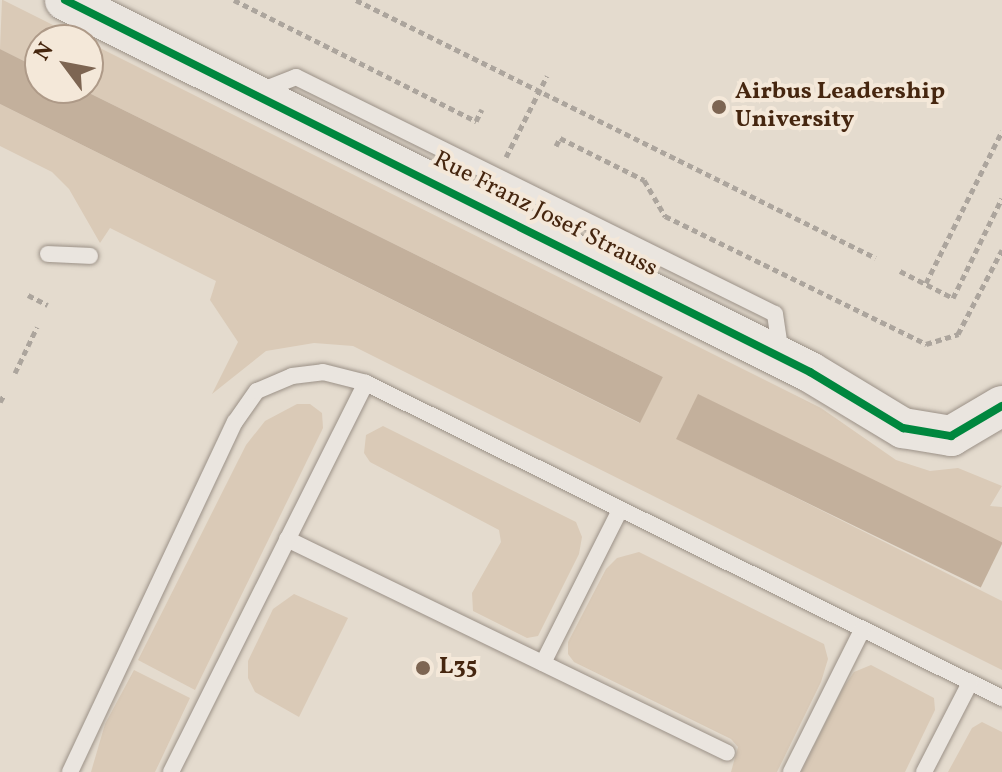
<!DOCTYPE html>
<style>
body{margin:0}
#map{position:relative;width:1002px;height:772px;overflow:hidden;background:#e4dbce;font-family:Vollkorn,serif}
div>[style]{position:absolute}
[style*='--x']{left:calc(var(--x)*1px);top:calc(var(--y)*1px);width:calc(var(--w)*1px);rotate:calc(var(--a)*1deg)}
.green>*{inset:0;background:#dacab7}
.water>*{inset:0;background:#c3b09c;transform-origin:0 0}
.path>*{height:5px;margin-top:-2.5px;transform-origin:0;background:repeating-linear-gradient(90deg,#aca59d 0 6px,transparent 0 10px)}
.roads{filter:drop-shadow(0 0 2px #9b9187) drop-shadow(0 0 2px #9b9187)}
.service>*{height:16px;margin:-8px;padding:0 8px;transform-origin:8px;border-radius:8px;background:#eae5df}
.tertiary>*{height:40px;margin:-20px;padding:0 20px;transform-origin:20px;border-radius:20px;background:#eae5df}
.cycleway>*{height:8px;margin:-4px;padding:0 4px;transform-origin:4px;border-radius:4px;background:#00873e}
.dots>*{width:22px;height:22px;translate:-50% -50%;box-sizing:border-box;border:4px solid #f4e8d9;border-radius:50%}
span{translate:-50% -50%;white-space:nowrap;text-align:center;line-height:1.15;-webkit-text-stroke:8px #f4e8d9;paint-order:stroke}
.poi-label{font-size:24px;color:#46260f;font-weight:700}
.left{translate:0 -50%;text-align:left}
.street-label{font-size:24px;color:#46260f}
.north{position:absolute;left:24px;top:24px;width:80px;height:80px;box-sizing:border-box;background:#f4e8d9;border:2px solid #ae9a88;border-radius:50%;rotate:302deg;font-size:22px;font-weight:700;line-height:32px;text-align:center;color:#46260f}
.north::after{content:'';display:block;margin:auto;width:28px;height:36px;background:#7d6552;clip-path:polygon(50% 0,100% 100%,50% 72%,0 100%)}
</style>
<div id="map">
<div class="green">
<i style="clip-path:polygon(2px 0,3px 0,83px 40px,40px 40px,40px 69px,0 49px)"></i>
<i style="clip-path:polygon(88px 42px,821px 408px,896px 460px,930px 471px,958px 468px,1002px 486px,990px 506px,1002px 507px,1002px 544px,699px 395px,677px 438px,1002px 601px,1002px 670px,353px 346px,314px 343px,266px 351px,212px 394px,238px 342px,210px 300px,216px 281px,110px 228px,100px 243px,69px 189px,52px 172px,0 146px,0 104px,639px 423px,663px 377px,79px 88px,88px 88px)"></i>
<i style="clip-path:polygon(297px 404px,310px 404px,322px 413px,323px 428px,195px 690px,138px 660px,246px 445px,265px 421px)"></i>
<i style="clip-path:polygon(383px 426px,576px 522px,582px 537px,579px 554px,538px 636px,527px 638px,473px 611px,472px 593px,501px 542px,499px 530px,370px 462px,364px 453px,366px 435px)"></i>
<i style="clip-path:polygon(639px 552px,824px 644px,828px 659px,821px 682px,777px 772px,731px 772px,738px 747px,731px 739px,574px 662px,568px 654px,568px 642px,606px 569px,617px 558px)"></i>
<i style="clip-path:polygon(294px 594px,348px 618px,299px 717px,255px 692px,248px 678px,248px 661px,273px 609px)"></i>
<i style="clip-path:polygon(871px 665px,934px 698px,935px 710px,905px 772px,801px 772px,843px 688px,854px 672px)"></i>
<i style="clip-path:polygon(134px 670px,190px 698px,155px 772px,91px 772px,105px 724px)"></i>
<i style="clip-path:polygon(982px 722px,1002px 732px,1002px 772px,948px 772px,972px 728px)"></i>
</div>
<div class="water">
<i style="clip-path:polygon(0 49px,40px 69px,40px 88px,79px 88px,663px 377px,640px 423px,0 104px)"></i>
<i style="left:698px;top:394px;width:339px;height:50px;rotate:26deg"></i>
</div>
<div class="path">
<i style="--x:234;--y:0;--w:271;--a:26.6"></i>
<i style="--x:476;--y:121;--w:13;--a:-63"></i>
<i style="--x:356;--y:0;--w:580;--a:26.39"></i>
<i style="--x:556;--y:146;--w:9;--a:-63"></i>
<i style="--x:560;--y:138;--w:94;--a:26.6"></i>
<i style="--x:644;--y:180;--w:42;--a:59.7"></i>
<i style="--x:665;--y:216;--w:291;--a:26.1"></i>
<i style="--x:926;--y:344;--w:34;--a:-17"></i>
<i style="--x:958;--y:334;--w:95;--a:-62.4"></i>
<i style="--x:506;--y:157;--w:91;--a:-63.2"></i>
<i style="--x:900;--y:271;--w:57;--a:27"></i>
<i style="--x:926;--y:283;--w:170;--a:-63.4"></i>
<i style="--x:28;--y:295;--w:22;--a:27"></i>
<i style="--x:953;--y:298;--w:111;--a:-63.9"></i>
<i style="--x:15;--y:373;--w:51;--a:-64.4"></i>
<i style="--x:0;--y:402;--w:8;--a:-60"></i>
</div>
<div class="roads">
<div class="service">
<i style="--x:258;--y:92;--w:41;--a:-21.5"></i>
<i style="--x:296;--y:77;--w:534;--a:26.33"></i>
<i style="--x:775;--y:314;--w:40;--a:81.5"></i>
<i style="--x:48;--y:254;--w:42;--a:2.7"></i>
<i style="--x:287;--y:539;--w:489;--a:25.9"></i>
<i style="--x:543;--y:663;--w:171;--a:-63.3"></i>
<i style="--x:70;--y:772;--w:387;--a:-64.8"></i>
<i style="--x:235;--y:422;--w:38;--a:-55"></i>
<i style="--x:257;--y:391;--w:38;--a:-23"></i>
<i style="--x:292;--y:376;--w:31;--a:-7"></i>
<i style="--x:323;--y:372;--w:44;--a:14.3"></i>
<i style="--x:366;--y:383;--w:710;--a:26.35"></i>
<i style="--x:171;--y:772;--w:435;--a:-63.4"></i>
<i style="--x:791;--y:772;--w:159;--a:-63.4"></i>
<i style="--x:924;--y:772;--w:100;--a:-62.7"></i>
</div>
<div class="tertiary">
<i style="--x:65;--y:0;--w:833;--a:26.53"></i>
<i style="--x:810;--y:372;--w:109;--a:31.1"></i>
<i style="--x:903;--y:428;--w:49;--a:9.5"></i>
<i style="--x:951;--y:436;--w:59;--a:-30.5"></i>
</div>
</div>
<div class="cycleway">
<i style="--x:65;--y:0;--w:833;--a:26.53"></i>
<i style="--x:810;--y:372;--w:109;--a:31.1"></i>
<i style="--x:903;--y:428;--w:49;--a:9.5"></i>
<i style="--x:951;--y:436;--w:59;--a:-30.5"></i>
</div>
<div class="dots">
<i style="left:719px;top:107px;background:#7d6552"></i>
<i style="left:423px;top:668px;background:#7d6552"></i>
</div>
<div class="poi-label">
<span class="left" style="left:735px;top:107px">Airbus Leadership<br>University</span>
<span class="left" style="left:439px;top:668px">L35</span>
</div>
<div class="street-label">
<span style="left:545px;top:215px;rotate:27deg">Rue Franz Josef Strauss</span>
</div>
<div class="north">N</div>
</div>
